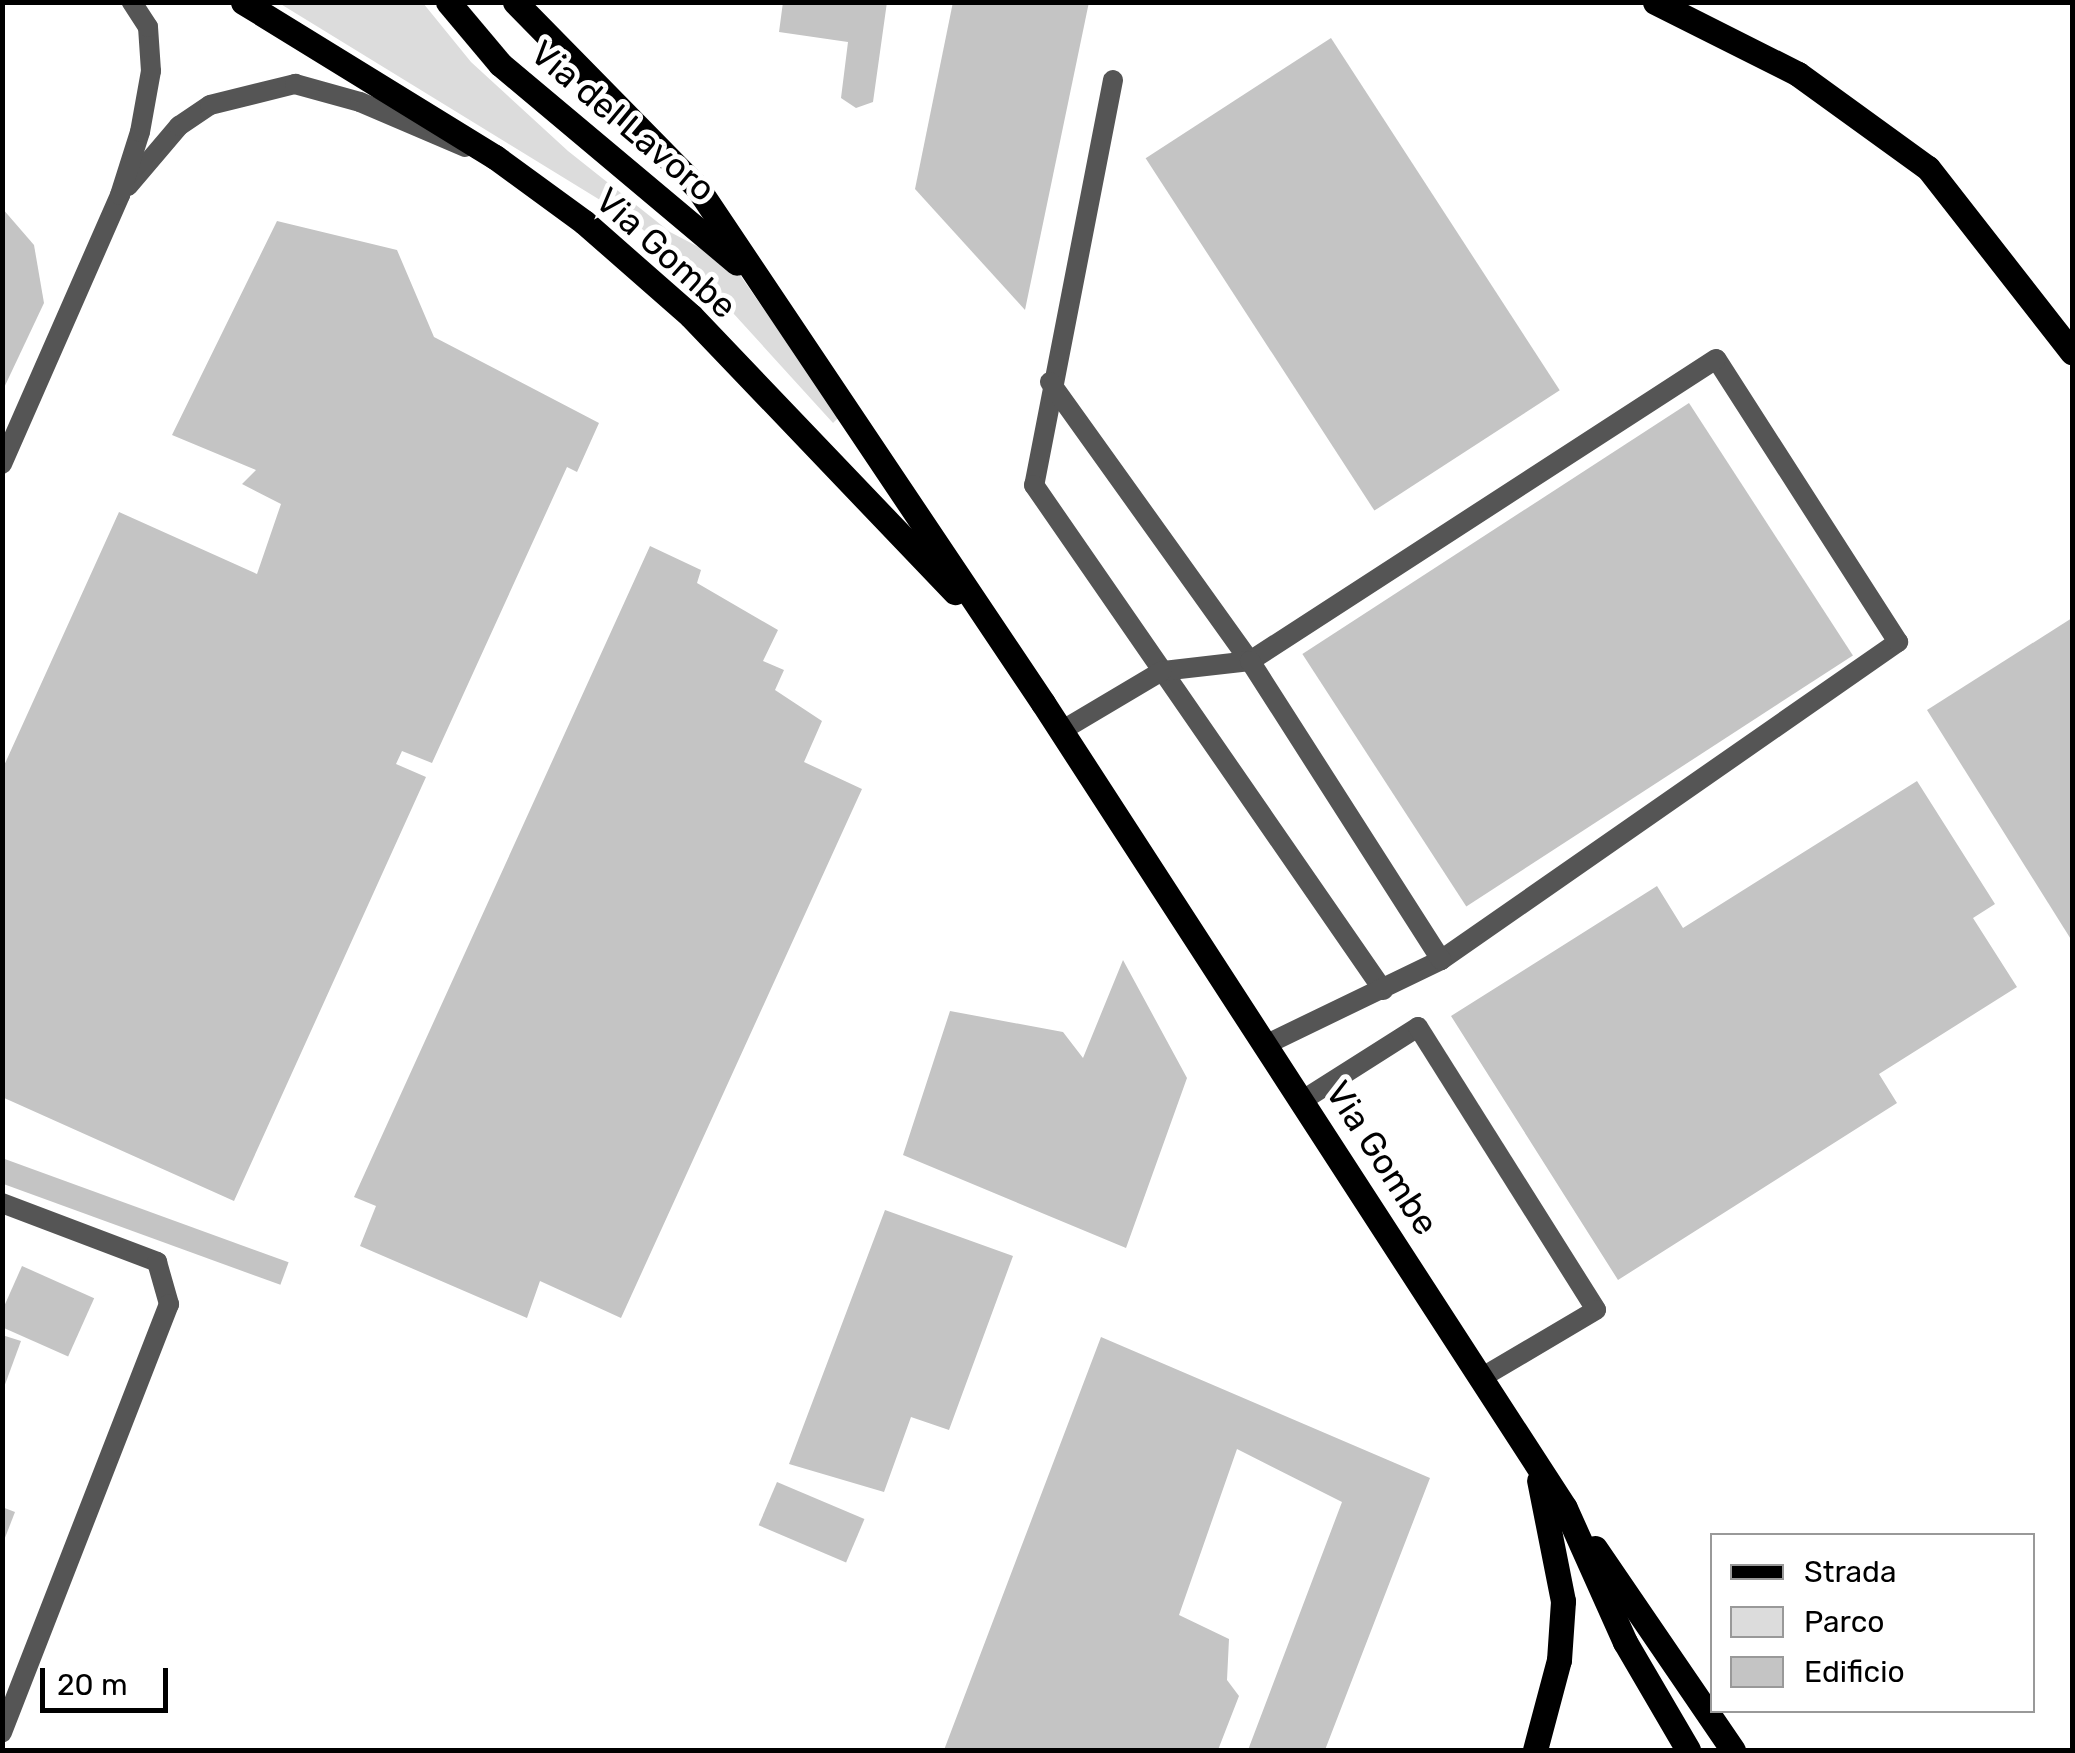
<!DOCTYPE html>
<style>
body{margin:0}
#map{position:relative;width:2075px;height:1753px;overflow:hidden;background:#fff;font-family:Rubik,sans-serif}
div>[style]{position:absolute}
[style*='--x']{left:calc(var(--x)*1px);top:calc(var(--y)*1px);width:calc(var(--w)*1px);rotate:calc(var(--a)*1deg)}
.green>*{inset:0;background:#dcdcdc}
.building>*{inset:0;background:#c4c4c4;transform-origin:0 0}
.lane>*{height:20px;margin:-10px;padding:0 10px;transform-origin:10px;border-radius:10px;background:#555}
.street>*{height:20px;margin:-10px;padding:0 10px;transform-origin:10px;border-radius:10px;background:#555}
.primary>*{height:25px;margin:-12.5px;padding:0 12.5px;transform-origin:12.5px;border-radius:12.5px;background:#000}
span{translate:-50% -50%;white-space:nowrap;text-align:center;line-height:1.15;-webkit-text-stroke:10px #fff;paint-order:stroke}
.street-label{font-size:35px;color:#000}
.frame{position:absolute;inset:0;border:5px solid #000;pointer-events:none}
.legend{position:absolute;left:1710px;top:1533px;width:325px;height:180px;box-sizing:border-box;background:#fff;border:2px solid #999;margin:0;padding:12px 18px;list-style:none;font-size:30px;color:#000}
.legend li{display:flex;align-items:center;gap:20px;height:50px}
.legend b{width:50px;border:2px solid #999}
.scale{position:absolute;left:40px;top:1668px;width:128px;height:45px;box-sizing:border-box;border:5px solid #000;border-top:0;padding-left:12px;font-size:30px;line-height:35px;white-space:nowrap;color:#000;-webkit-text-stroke:8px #fff;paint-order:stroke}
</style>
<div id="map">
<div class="green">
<i style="clip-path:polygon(279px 3px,423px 3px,471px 62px,568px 151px,670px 232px,733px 265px,839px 417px,833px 423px,723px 302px,631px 219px)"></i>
</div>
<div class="building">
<i style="clip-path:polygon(783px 2px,887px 2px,873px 102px,856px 108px,841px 98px,848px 42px,779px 32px)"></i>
<i style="clip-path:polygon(953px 2px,1089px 2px,1025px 310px,915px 189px)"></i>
<i style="left:1331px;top:38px;width:420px;height:221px;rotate:57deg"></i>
<i style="clip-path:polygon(2px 208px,34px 245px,44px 303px,2px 392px)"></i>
<i style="clip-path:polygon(277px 221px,397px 250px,434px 337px,599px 423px,577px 472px,567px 467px,432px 763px,402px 751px,396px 764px,426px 777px,234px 1201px,2px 1097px,2px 770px,119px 512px,257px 574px,281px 504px,242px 484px,256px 470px,172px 435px)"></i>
<i style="left:1689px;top:403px;width:301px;height:461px;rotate:57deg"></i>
<i style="clip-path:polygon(650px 546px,701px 570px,697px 583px,778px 630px,763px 661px,784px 670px,775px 690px,822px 721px,804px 762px,862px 789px,621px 1318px,540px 1281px,527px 1318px,360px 1246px,376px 1206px,354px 1197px)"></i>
<i style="clip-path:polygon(2072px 618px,2072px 941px,1927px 710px)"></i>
<i style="clip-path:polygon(1917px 781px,1995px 904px,1973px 918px,2017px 987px,1879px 1074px,1897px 1103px,1618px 1280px,1451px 1016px,1657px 886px,1683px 928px)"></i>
<i style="clip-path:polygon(1123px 960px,1187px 1078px,1126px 1248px,903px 1155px,950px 1011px,1063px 1032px,1083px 1058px)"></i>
<i style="left:2px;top:1158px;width:305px;height:24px;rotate:20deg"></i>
<i style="clip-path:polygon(885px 1210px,1013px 1256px,949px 1430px,911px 1417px,884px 1492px,789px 1464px)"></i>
<i style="left:22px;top:1266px;width:79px;height:64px;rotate:24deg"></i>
<i style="clip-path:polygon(2px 1335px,21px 1341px,3px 1390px,2px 1390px)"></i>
<i style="clip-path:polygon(1101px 1337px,1430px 1478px,1325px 1750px,1248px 1750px,1342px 1502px,1237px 1449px,1179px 1615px,1229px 1639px,1227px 1680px,1239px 1696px,1218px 1750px,944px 1750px)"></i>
<i style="left:777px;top:1482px;width:95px;height:47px;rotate:23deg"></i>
<i style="clip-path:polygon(2px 1507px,15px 1512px,3px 1543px,2px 1543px)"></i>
</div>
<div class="lane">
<i style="--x:1113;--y:80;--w:413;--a:101"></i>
<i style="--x:1034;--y:485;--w:614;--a:55.35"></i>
<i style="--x:1050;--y:382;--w:343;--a:54.4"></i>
<i style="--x:1250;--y:661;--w:89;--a:173.5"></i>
<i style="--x:1162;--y:671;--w:117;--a:149.3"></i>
<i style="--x:1265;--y:1045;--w:195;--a:-25.8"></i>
<i style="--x:1441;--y:960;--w:557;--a:-34.83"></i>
<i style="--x:1898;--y:642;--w:336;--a:-122.7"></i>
<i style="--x:1716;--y:359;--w:555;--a:147.05"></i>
<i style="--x:1250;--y:661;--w:355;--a:57.4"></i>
<i style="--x:1303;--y:1100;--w:136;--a:-32.4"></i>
<i style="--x:1418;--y:1027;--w:334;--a:57.8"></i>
<i style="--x:1596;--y:1310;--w:134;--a:149.4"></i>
</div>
<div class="street">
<i style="--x:128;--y:186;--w:79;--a:-49.6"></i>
<i style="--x:179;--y:126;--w:37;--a:-34"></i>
<i style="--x:210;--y:105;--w:88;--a:-13.9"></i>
<i style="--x:295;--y:84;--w:67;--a:15.5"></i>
<i style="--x:360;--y:102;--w:114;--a:23.2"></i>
<i style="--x:2;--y:464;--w:294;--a:-66.3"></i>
<i style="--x:120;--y:195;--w:66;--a:-72.4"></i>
<i style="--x:140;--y:132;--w:62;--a:-79.8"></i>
<i style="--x:151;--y:71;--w:44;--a:-93.9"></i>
<i style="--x:148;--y:27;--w:30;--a:-123"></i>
<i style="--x:2;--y:1203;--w:166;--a:20.8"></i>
<i style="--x:157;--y:1262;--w:44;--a:74.1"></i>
<i style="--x:169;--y:1304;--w:460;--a:111.3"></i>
</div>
<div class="primary">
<i style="--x:243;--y:2;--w:296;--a:31.6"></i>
<i style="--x:495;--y:157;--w:110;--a:36.1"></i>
<i style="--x:584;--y:222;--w:142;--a:41.3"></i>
<i style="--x:691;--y:316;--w:382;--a:46.3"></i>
<i style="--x:448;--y:2;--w:81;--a:50"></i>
<i style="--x:500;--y:64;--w:309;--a:40"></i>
<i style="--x:515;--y:2;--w:260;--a:45.5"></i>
<i style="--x:697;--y:187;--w:621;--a:56.16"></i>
<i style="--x:1043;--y:703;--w:959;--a:57.04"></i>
<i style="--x:1565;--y:1508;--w:147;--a:65.9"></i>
<i style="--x:1625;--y:1642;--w:125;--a:59.7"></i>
<i style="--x:1655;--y:2;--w:160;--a:26.7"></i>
<i style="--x:1798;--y:74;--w:160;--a:35.9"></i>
<i style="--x:1928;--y:168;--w:234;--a:52"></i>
<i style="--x:1595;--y:1548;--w:245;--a:55.7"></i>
<i style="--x:1535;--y:1750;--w:93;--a:-75.1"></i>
<i style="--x:1559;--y:1660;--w:59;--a:-86.1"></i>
<i style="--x:1563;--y:1601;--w:123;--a:-101.2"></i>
</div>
<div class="street-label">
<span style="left:623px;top:121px;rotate:40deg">Via del Lavoro</span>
<span style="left:666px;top:253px;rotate:42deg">Via Gombe</span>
<span style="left:1382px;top:1158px;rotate:57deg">Via Gombe</span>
</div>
<div class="frame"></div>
<ul class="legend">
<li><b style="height:12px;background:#000"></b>Strada</li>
<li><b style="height:28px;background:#dcdcdc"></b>Parco</li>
<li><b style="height:28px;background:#c4c4c4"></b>Edificio</li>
</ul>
<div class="scale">20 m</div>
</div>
